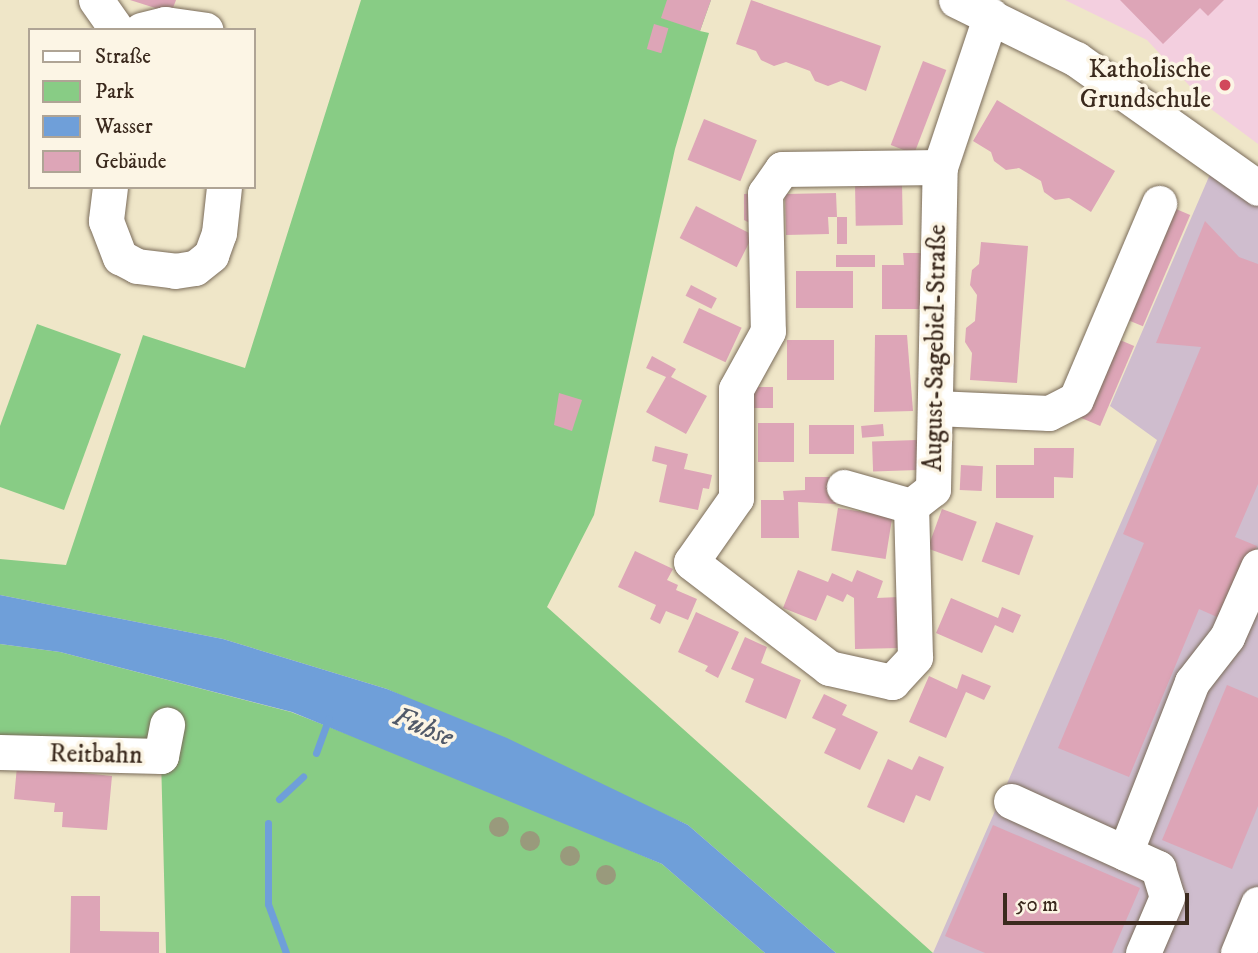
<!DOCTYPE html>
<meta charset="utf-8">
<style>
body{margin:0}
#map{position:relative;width:1258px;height:953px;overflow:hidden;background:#efe6c8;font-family:"IM FELL DW Pica",serif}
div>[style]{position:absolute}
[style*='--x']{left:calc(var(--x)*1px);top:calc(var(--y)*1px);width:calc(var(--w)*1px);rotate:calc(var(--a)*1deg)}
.built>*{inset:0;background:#f3cfdf}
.industrial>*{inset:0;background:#cfbdce}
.green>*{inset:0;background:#88cc85}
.water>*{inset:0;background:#6f9fd9}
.stream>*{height:7px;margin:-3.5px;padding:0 3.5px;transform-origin:3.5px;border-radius:3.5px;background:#6f9fd9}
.building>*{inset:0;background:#dda5b7;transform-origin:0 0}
.roads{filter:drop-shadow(0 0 2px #7a6c5a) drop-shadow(0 0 2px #7a6c5a)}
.minor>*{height:35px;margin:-17.5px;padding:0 17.5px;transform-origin:17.5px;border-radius:17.5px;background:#fff}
.trees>*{width:20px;height:20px;margin:-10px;border-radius:50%;background:#999a7c}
.dots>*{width:19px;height:19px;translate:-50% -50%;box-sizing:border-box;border:4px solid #fcf5e5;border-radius:50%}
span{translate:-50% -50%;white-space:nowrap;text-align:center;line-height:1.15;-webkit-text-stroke:7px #fcf5e5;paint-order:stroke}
.poi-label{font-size:26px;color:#3b2a1e}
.right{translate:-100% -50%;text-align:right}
.street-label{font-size:26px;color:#3b2a1e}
.water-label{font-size:28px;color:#505969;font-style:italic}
.legend{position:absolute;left:28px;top:28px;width:228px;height:161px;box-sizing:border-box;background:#fcf5e5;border:2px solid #afa495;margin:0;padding:9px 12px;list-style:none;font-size:21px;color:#3b2a1e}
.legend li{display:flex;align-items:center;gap:14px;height:35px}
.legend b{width:35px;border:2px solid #afa495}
.scale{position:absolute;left:1003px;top:893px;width:186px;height:32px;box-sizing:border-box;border:4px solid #3b2a1e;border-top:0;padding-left:9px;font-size:21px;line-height:24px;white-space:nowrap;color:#3b2a1e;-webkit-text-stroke:5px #fcf5e5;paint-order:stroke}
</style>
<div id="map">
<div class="built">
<i style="clip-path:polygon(1065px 0,1258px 0,1258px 144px,1211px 109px,1147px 40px)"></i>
</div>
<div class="industrial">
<i style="clip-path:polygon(1214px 165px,1258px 196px,1258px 953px,933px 953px,1157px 440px,1110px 406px)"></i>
</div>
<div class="green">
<i style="clip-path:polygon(361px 0,711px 0,700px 31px,709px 33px,675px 149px,594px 515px,547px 607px,933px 953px,836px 953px,688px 825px,387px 689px,223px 639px,0 595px,0 559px,66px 565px,143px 335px,245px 368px)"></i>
<i style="clip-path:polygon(37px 324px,121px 354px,64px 510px,0 487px,0 426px)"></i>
<i style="clip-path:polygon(0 644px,60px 652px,291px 712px,485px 788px,662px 864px,765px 953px,166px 953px,161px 757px,0 750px)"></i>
</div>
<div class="water">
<i style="clip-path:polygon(0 595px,223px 639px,387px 689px,507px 738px,688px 825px,836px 953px,765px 953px,662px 864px,292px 712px,60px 652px,0 644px)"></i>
</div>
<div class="stream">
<i style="--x:316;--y:753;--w:37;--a:-70"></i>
<i style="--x:279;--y:799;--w:33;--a:-43"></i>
<i style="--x:268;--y:823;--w:81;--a:90"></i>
<i style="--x:268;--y:904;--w:52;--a:69.8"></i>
</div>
<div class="building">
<i style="clip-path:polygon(130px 0,176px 0,171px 13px)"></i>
<i style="clip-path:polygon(667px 0,711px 0,700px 31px,661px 18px)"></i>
<i style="clip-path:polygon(751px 0,881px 46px,866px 91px,841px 81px,828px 86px,815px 81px,810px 71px,786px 62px,774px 66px,761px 60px,756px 51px,736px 44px)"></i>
<i style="clip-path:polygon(1120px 0,1224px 0,1208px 16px,1200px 8px,1163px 44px)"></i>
<i style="left:654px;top:24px;width:15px;height:26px;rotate:16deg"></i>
<i style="left:923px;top:61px;width:25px;height:90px;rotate:21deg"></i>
<i style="clip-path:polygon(997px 100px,1115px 171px,1091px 212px,1069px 198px,1055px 200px,1044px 192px,1041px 181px,1019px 168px,1006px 170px,994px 161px,991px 152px,973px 141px)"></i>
<i style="left:704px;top:119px;width:57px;height:44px;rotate:22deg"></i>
<i style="left:902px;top:182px;width:43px;height:47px;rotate:89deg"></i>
<i style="clip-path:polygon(757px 193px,757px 227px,744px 220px,744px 194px)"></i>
<i style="clip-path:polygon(836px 193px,837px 217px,828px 217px,829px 234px,786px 235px,785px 194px)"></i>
<i style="left:696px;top:206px;width:64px;height:36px;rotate:27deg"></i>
<i style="left:1169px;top:206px;width:23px;height:121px;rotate:23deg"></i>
<i style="left:837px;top:217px;width:10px;height:27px"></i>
<i style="clip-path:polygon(1205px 221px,1239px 257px,1258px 264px,1258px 484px,1235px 537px,1257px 546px,1226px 621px,1199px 609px,1129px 777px,1058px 748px,1144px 543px,1123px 534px,1201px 347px,1156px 343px)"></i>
<i style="clip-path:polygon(981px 242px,1028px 246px,1017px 383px,970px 380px,972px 353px,965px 342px,966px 328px,975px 321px,977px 295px,970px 285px,972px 270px,979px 264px)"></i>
<i style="clip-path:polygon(903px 253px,922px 253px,922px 309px,882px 309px,882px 265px,904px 265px)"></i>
<i style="left:836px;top:255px;width:39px;height:12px"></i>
<i style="left:853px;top:271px;width:37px;height:57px;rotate:90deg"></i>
<i style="left:691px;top:285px;width:29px;height:12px;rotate:27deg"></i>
<i style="left:699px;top:308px;width:47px;height:38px;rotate:25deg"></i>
<i style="clip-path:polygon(875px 335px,907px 335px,913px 411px,874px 412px)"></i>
<i style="left:1113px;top:337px;width:23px;height:87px;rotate:23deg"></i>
<i style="left:787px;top:340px;width:47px;height:40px"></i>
<i style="clip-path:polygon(652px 356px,676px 369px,671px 377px,707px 396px,686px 434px,646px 412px,666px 377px,646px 368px)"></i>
<i style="left:747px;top:387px;width:26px;height:21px"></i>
<i style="clip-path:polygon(559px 393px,582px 400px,572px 431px,554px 425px)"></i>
<i style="left:758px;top:423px;width:36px;height:39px"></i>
<i style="left:883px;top:424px;width:12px;height:22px;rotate:85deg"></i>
<i style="left:809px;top:425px;width:45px;height:29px"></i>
<i style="left:917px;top:440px;width:30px;height:45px;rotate:88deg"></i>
<i style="clip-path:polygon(655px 446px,688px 454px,684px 469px,712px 475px,709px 489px,703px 488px,698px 510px,659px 502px,667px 465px,652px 461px)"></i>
<i style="clip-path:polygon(1034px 448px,1074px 448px,1073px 478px,1054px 477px,1054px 498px,996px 498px,996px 465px,1034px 465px)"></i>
<i style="left:961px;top:465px;width:22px;height:25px;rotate:3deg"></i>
<i style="clip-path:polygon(805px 477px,829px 477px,836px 504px,798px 502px,799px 538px,761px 538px,761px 500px,784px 500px,783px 491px,805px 490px)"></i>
<i style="left:838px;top:508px;width:55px;height:43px;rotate:9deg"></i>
<i style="left:942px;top:509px;width:37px;height:42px;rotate:20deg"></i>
<i style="left:996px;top:522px;width:40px;height:42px;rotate:20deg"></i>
<i style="clip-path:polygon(635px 551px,673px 569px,667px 580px,678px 585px,676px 590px,697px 599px,688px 620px,666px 611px,660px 624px,650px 619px,656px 605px,618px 587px)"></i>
<i style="clip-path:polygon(798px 570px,828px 582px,832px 573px,852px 582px,857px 570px,883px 581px,877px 598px,899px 597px,900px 648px,855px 649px,854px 598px,847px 594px,843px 602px,827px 595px,816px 621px,783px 608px)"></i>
<i style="clip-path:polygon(951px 598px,998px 618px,1002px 607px,1021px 615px,1013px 633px,995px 625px,982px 653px,936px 633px)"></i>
<i style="clip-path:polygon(696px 612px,739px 632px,718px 678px,705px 671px,708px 666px,678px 652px)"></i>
<i style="clip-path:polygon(745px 637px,767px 647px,761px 663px,801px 680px,786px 719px,745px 702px,754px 679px,731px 669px)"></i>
<i style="clip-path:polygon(962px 674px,991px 686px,984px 700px,966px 692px,946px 738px,909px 722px,929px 676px,957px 689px)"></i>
<i style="clip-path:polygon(1227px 685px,1258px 698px,1258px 806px,1232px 869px,1162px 840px)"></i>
<i style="clip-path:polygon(824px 694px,847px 705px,842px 715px,878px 732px,860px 770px,824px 753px,836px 729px,812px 718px)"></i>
<i style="clip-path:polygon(919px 756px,944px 767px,930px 801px,916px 795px,904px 823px,867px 807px,888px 759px,912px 770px)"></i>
<i style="clip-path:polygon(17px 766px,112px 776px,107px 830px,62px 827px,63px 812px,54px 812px,55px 803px,14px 799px)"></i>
<i style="clip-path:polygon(993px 825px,1140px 888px,1112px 953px,985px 953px,945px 936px)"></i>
<i style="clip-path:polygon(71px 896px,100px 896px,100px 931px,159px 932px,159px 953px,70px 953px)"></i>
</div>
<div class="roads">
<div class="minor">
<i style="--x:96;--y:0;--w:37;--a:55"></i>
<i style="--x:956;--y:0;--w:134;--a:26.2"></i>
<i style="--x:1076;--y:59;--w:223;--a:35.3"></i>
<i style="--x:141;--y:30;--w:25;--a:-14"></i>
<i style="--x:165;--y:24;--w:41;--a:8.3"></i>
<i style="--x:940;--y:167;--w:158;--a:179.3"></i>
<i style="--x:782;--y:169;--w:29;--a:125"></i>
<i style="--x:765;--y:193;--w:138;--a:88.8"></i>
<i style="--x:768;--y:331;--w:66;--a:118.9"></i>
<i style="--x:736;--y:389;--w:109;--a:90"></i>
<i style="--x:736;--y:498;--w:78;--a:125.1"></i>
<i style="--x:691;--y:562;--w:174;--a:37.5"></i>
<i style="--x:829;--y:668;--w:65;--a:12.5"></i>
<i style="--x:892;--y:682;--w:34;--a:-47"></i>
<i style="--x:915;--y:657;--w:151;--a:-91.5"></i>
<i style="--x:911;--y:506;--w:28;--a:-38"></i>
<i style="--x:933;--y:489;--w:322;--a:-88.8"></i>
<i style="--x:940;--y:167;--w:160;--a:-71.5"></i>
<i style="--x:110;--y:187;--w:34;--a:97"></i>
<i style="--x:106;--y:221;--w:39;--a:69"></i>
<i style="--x:120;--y:257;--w:19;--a:28"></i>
<i style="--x:137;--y:266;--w:38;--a:7"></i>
<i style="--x:175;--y:271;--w:20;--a:-9"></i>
<i style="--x:195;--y:268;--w:21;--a:-39"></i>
<i style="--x:211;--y:255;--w:23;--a:-70"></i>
<i style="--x:219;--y:233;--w:46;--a:-83.8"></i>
<i style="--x:935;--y:408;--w:114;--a:2.5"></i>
<i style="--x:1049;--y:413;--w:30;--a:-27"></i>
<i style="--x:1076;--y:399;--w:213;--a:-67"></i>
<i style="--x:844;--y:487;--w:70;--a:15.8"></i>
<i style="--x:0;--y:752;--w:161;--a:1.4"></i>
<i style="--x:161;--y:756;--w:32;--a:-79"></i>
<i style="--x:1011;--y:801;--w:162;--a:24.5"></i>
<i style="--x:1158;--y:868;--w:30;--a:73"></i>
<i style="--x:1167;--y:897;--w:61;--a:113.2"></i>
<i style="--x:1125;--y:853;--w:184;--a:-68.6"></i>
<i style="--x:1192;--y:682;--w:57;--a:-52.1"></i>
<i style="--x:1227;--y:637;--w:77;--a:-66.1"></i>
<i style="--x:1238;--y:953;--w:53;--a:-67.8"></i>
</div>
</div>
<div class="trees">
<i style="left:499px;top:827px"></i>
<i style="left:530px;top:841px"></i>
<i style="left:570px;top:856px"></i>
<i style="left:606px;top:875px"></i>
</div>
<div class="dots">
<i style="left:1225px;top:85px;background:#d1495b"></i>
</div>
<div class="poi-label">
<span class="right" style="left:1211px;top:85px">Katholische<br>Grundschule</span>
</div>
<div class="street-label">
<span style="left:936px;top:348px;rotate:-89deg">August-Sagebiel-Straße</span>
<span style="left:96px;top:755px;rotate:1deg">Reitbahn</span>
</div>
<div class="water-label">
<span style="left:423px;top:727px;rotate:22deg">Fuhse</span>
</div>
<ul class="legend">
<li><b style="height:9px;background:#fff"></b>Straße</li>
<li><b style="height:19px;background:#88cc85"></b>Park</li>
<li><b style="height:19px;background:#6f9fd9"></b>Wasser</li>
<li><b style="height:19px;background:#dda5b7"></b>Gebäude</li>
</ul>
<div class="scale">50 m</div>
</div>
